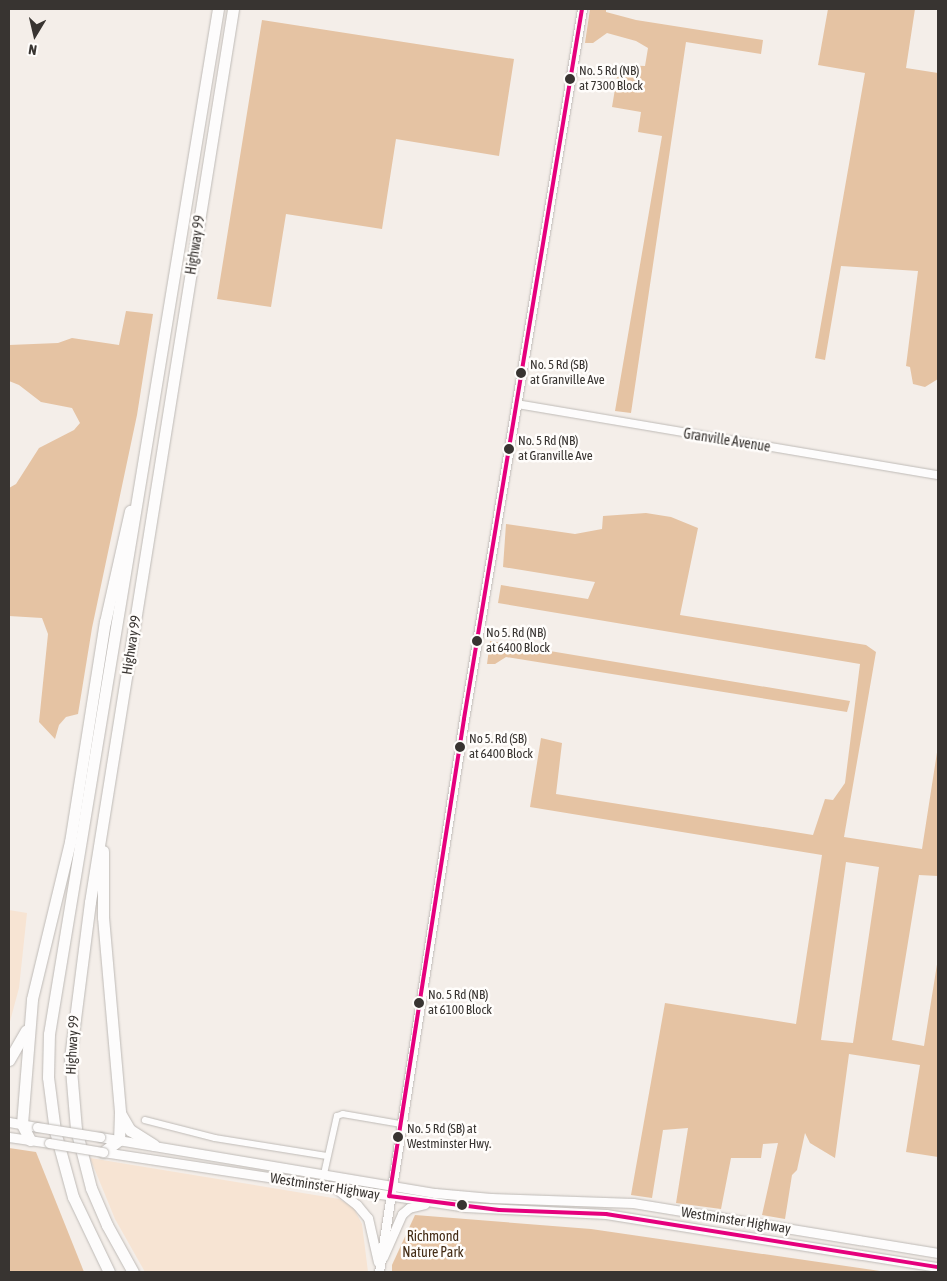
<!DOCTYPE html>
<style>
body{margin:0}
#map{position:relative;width:947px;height:1281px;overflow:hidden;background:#f4eee9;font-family:"Asap Condensed",sans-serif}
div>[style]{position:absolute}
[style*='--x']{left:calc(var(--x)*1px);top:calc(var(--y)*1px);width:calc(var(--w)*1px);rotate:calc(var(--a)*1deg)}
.green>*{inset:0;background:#f7e4d3}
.forest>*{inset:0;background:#e5c3a3}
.roads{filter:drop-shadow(0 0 1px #bebab6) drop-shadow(0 0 1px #bebab6)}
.minor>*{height:5.5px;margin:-2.75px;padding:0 2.75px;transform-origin:2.75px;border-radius:2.75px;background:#fdfcfc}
.tertiary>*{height:8px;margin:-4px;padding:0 4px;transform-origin:4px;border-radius:4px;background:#fdfcfc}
.secondary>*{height:9px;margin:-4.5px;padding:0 4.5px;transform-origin:4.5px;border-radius:4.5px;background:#fdfcfc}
.motorway>*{height:11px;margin:-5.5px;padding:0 5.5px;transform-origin:5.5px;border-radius:5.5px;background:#fdfcfc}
.bridges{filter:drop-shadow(0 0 1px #bebab6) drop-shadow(0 0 1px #bebab6)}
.secondary-bridge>*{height:9px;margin:-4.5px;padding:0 4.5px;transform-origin:4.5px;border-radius:4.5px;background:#fdfcfc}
.bus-1>*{height:4px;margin:-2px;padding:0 2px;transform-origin:2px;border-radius:2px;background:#e5007d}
.dots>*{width:14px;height:14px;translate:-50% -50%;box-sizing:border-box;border:2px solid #fffdfb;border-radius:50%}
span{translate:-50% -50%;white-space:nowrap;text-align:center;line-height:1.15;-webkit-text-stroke:5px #fffdfb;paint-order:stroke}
.bus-label{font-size:13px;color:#383431}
.left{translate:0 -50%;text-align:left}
.street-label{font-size:14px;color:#383431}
.park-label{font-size:14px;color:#432b14}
.frame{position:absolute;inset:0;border:10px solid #383431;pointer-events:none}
.north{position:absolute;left:10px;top:10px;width:50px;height:50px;-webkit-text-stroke:4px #fffdfb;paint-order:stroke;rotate:189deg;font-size:14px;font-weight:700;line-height:20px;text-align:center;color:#383431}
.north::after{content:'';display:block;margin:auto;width:18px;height:22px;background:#383431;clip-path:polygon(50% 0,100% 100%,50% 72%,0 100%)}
</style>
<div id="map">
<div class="green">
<i style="clip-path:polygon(9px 910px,27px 913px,19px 988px,9px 1025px)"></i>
<i style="clip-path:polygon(90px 1158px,339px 1199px,353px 1207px,362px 1224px,368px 1272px,145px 1272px,115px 1219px)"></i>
</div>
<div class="forest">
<i style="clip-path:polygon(590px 9px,606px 9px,606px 12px,636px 20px,763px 40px,761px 54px,686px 42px,631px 413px,615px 411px,662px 136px,638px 132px,641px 112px,612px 107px,619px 65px,645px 66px,648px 48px,636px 41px,607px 33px,593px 43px,585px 43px)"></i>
<i style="clip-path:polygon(828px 9px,915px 9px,906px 68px,938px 73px,938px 379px,925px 387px,913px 384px,910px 367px,906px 366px,918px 271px,841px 266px,825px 360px,815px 358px,865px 73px,818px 65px)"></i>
<i style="clip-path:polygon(262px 20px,514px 59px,499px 156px,396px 139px,382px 229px,286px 214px,271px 307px,217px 299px)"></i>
<i style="clip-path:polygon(126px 311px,153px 314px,137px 415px,92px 628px,78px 714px,66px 717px,59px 725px,55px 739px,39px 722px,48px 634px,42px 618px,9px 616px,9px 488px,16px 484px,39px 448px,74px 430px,80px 423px,72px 408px,41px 402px,19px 385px,9px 381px,9px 345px,58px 343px,72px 338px,119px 345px)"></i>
<i style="clip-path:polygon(evenodd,646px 513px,671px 517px,698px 528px,680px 615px,866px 645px,876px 652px,844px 837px,922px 849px,938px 746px,938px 876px,919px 875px,892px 1040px,924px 1046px,938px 958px,938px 1157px,906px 1152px,920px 1065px,849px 1054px,835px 1158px,810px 1143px,805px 1133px,797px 1170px,792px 1175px,785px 1219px,762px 1215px,778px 1143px,763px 1144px,761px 1158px,731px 1158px,721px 1209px,676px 1203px,688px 1128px,663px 1130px,652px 1198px,631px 1195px,665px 1003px,796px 1024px,822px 855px,530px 807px,541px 738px,562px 743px,556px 794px,813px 835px,825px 799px,833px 800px,845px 783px,860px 664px,498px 603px,501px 585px,588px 599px,595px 582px,503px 567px,506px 524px,575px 534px,602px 529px,603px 516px,646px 513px,846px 862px,879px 867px,853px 1043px,821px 1040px,846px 862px)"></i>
<i style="clip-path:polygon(490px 641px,850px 701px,847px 712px,506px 657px,495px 664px,487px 664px)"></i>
<i style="clip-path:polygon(9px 1148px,36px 1152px,84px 1272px,9px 1272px)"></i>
<i style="clip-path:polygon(415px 1215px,591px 1229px,887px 1272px,392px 1272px,392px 1265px)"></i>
</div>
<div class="roads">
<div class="minor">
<i style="--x:145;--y:1120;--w:72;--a:14.4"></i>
<i style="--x:215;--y:1138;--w:113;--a:9.1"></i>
<i style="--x:324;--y:1174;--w:59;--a:-77.4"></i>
<i style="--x:337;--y:1116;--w:6;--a:-18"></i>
<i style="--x:343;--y:1114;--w:59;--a:9.8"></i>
</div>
<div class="tertiary">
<i style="--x:517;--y:404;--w:427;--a:9.6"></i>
</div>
<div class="secondary">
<i style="--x:9;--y:1122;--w:28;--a:10"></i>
<i style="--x:9;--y:1137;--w:40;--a:8.5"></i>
<i style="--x:100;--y:1137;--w:340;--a:9.5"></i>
<i style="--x:435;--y:1193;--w:56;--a:5.1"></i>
<i style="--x:491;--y:1198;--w:142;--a:2"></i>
<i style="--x:633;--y:1203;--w:309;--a:9.3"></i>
<i style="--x:103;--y:1152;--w:366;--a:8.6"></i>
<i style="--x:465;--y:1207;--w:141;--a:2.8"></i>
<i style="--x:606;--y:1214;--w:336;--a:9.1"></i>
<i style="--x:334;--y:1187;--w:29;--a:38"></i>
<i style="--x:357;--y:1205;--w:17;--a:50"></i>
<i style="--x:368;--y:1218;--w:45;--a:77.2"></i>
<i style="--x:383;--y:1257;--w:47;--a:-66.2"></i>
<i style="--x:402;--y:1214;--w:9;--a:-41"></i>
<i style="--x:409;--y:1208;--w:16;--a:-14"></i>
<i style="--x:379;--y:1272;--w:559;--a:-81.26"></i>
<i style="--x:464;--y:719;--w:720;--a:-80.56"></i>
</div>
<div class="motorway">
<i style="--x:103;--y:851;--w:66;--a:90"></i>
<i style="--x:103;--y:917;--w:197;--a:85"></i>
<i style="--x:120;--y:1113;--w:27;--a:92"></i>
<i style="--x:119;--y:1140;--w:20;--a:143"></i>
<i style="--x:9;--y:1060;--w:34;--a:-60"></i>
<i style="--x:120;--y:1113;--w:20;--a:60"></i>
<i style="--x:130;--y:1130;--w:28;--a:32"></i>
<i style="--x:30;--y:1140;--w:18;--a:-117"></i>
<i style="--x:22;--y:1124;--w:125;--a:-85.4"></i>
<i style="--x:32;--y:999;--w:162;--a:-76.4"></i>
<i style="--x:70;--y:842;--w:223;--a:-81"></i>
<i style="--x:105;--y:622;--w:114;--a:-77.3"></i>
<i style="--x:109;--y:1272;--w:83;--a:-115.6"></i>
<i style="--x:73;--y:1197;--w:68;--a:-105.3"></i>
<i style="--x:55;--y:1131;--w:54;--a:-97.4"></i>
<i style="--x:48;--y:1077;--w:43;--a:-88.7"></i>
<i style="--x:49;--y:1034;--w:1039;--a:-80.64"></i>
<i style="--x:133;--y:1272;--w:54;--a:-119"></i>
<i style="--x:107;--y:1225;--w:40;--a:-113.4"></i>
<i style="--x:91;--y:1188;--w:61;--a:-104.3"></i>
<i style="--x:76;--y:1129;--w:71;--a:-94.8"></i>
<i style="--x:70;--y:1058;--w:157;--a:-82.7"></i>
<i style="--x:90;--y:902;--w:904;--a:-80.9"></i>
</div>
</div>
<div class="bridges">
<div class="secondary-bridge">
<i style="--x:37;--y:1127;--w:64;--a:9"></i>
<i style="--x:49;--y:1143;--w:55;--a:9.5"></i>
</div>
</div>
<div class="bus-1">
<i style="--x:582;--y:9;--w:720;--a:99.44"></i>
<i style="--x:464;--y:719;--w:483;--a:98.9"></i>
<i style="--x:389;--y:1196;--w:111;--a:7.3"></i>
<i style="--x:499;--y:1210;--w:107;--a:2.1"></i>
<i style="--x:606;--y:1214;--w:336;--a:9.1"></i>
</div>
<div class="dots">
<i style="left:570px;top:79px;background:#383431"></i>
<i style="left:521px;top:373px;background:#383431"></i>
<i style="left:509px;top:449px;background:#383431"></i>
<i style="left:477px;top:641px;background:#383431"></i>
<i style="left:460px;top:747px;background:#383431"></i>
<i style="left:419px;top:1003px;background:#383431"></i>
<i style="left:398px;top:1137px;background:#383431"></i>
<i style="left:462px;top:1205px;background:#383431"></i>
</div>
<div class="bus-label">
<span class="left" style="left:579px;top:79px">No. 5 Rd (NB)<br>at 7300 Block</span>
<span class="left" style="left:530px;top:373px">No. 5 Rd (SB)<br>at Granville Ave</span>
<span class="left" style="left:518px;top:449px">No. 5 Rd (NB)<br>at Granville Ave</span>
<span class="left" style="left:486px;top:641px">No 5. Rd (NB)<br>at 6400 Block</span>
<span class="left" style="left:469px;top:747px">No 5. Rd (SB)<br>at 6400 Block</span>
<span class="left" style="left:428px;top:1003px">No. 5 Rd (NB)<br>at 6100 Block</span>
<span class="left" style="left:407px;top:1137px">No. 5 Rd (SB) at<br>Westminster Hwy.</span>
</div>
<div class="street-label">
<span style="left:195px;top:245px;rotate:-81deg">Highway 99</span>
<span style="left:727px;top:440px;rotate:9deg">Granville Avenue</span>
<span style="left:131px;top:645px;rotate:-81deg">Highway 99</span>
<span style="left:72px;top:1045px;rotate:-87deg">Highway 99</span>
<span style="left:325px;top:1186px;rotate:9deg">Westminster Highway</span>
<span style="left:736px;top:1220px;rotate:9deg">Westminster Highway</span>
</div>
<div class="park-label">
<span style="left:433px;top:1244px">Richmond<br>Nature Park</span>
</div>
<div class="frame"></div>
<div class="north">N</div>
</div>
